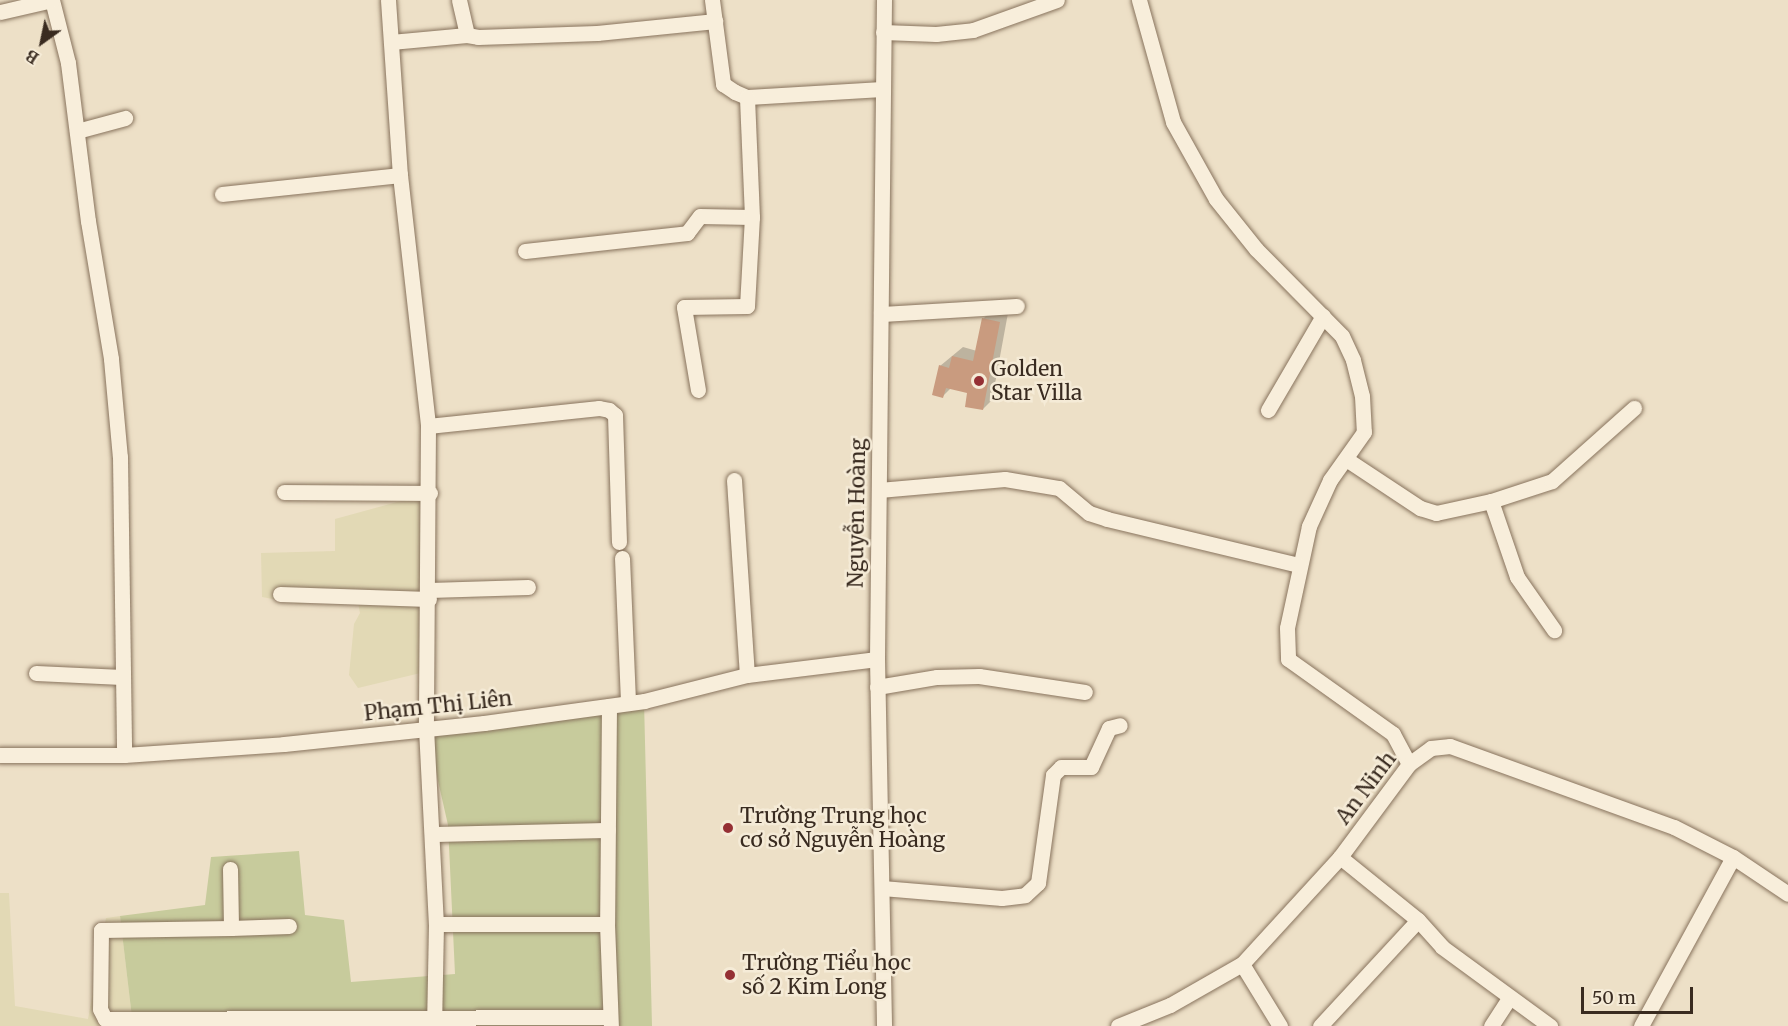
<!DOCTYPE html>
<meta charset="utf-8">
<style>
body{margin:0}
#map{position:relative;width:1788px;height:1026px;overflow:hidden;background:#ede0c7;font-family:Merriweather,serif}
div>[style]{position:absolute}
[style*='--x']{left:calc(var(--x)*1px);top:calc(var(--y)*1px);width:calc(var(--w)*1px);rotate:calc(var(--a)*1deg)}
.farmland>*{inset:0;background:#e2d9b5}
.green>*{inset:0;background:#c7cb9c}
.shadow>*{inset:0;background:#0003}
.building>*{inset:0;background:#c99b7f}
.roads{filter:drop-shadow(0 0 2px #88735d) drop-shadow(0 0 2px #88735d)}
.minor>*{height:15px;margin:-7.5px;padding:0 7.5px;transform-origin:7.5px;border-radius:7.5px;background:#f8eedb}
.dots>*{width:16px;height:16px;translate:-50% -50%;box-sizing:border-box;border:3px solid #f5ebd7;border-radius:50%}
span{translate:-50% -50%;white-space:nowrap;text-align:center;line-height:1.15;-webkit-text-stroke:5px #f5ebd7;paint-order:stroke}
.poi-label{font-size:21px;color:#392b20}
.left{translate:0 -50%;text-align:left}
.street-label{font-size:21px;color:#392b20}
.north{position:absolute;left:12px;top:12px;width:60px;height:60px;-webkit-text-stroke:4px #f5ebd7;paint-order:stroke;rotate:213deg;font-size:16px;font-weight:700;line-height:24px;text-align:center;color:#392b20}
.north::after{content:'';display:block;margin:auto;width:21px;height:27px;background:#392b20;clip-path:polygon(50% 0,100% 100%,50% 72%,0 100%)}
.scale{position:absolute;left:1581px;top:987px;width:112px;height:27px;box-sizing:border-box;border:3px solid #392b20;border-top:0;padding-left:8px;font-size:18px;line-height:21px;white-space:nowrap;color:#392b20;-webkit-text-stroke:4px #f5ebd7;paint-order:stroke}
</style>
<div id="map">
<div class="farmland">
<i style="clip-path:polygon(430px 493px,429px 671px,358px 688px,349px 675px,354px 624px,360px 613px,357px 597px,299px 604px,262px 597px,261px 553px,335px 551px,335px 519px)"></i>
<i style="clip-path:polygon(0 893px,9px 893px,15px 1006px,88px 1019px,106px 918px,120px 916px,133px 1026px,0 1026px)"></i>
</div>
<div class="green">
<i style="clip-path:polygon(644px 701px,652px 1026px,133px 1026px,120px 916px,205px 905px,211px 857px,299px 851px,305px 915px,344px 920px,351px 982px,455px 974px,448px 825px,426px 728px)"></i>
</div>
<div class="shadow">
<i style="clip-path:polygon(992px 310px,1008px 313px,992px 400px,983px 409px,969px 392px,951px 388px,943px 396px,940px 366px,963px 347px,977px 351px,983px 319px)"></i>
</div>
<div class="building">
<i style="clip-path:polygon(982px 318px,1000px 322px,983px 410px,965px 407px,967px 393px,946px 388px,943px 398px,932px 395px,939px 365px,949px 368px,952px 356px,973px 361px)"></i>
</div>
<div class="roads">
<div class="minor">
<i style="--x:52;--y:0;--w:65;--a:75.7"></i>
<i style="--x:68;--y:63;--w:159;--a:82.8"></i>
<i style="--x:88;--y:221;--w:140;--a:80.5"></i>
<i style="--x:111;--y:359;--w:98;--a:84.8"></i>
<i style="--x:120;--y:457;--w:298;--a:89.2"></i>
<i style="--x:388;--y:0;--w:175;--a:86.1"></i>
<i style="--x:400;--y:175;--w:253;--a:83.6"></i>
<i style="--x:428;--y:426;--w:302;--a:90.4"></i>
<i style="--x:426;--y:728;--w:196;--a:87.1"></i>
<i style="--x:436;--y:924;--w:102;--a:91.1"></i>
<i style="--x:459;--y:0;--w:36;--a:77"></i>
<i style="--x:467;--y:35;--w:11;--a:10"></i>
<i style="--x:478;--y:37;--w:119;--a:-1.9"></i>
<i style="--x:597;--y:33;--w:119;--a:-5.8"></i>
<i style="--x:712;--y:0;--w:85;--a:82.5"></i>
<i style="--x:723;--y:84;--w:14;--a:34"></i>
<i style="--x:735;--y:92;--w:13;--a:23"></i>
<i style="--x:747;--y:97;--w:136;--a:-3.4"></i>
<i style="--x:884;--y:0;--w:659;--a:90.61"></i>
<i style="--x:877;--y:659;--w:367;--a:88.9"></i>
<i style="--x:1139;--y:0;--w:127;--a:74.4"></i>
<i style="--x:1173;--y:122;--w:88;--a:60.8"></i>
<i style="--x:1216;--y:199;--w:64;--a:51.3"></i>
<i style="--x:1256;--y:249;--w:122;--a:45.3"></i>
<i style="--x:1342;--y:336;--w:26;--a:65"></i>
<i style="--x:1353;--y:360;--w:37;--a:76"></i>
<i style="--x:1362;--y:396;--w:36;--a:87"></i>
<i style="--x:1364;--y:432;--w:59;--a:125.3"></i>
<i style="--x:1330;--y:480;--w:51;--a:114.5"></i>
<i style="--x:1309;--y:526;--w:104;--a:102.2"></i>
<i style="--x:1287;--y:628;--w:31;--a:88"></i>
<i style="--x:1288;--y:659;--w:129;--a:35.5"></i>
<i style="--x:1393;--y:734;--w:34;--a:62"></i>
<i style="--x:0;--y:12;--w:53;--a:-13"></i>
<i style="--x:883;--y:32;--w:53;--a:2.2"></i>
<i style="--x:936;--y:34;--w:37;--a:-6"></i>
<i style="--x:973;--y:30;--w:89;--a:-19.7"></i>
<i style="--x:391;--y:42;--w:76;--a:-5.3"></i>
<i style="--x:77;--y:131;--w:50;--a:-15.2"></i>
<i style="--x:222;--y:194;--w:179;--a:-6.1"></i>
<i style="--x:525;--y:251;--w:163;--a:-6.3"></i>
<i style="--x:687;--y:233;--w:21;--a:-53"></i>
<i style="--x:700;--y:216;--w:52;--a:1.1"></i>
<i style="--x:752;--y:217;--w:120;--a:-92.4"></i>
<i style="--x:881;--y:314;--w:136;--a:-3.4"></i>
<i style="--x:698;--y:390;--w:84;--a:-99.6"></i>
<i style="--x:684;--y:307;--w:63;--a:-0.9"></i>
<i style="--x:747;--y:306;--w:89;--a:-86.8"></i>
<i style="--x:1268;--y:410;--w:109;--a:-59.7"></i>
<i style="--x:428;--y:426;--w:172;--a:-6"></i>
<i style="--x:599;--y:408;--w:10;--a:11"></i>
<i style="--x:609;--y:410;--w:8;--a:40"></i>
<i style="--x:615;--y:415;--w:127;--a:88.2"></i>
<i style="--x:1346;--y:459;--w:89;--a:33.5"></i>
<i style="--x:1420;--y:508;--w:17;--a:17"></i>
<i style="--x:1436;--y:513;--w:56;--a:-12.3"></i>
<i style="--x:1491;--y:501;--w:64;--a:-18.2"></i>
<i style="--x:1552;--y:481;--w:110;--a:-41.7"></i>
<i style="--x:734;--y:480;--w:195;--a:86.2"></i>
<i style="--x:879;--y:490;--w:126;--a:-5"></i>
<i style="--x:1005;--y:479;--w:55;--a:9.5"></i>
<i style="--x:1059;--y:488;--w:39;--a:40"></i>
<i style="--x:1089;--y:513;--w:19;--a:18"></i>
<i style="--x:1107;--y:519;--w:197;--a:13.5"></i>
<i style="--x:284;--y:492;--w:146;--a:0.4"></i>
<i style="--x:1491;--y:501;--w:80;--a:71.1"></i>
<i style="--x:1517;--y:577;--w:65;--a:55.1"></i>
<i style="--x:622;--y:558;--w:145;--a:87.6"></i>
<i style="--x:429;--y:590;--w:99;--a:-1.7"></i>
<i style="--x:280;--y:594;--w:149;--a:1.9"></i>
<i style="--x:36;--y:673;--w:86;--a:2.7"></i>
<i style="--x:877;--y:687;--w:61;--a:-9.5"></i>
<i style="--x:937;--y:677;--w:42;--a:-1.4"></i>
<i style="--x:979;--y:676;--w:107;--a:8.6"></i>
<i style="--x:609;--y:706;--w:218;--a:90.5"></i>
<i style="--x:607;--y:924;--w:102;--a:87.8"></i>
<i style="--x:0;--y:755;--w:124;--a:0"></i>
<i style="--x:124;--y:755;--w:160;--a:-3.9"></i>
<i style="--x:284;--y:744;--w:201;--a:-6"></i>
<i style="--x:484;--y:723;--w:162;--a:-7.8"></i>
<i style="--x:644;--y:701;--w:106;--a:-14.2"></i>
<i style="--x:747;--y:675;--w:131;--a:-7"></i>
<i style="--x:432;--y:834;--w:176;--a:-1.3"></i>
<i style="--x:1340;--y:857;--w:100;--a:38.9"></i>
<i style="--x:1418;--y:920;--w:36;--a:48"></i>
<i style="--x:1442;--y:947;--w:134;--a:36.2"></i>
<i style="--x:230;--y:869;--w:59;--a:89"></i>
<i style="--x:231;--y:928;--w:130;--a:179.1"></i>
<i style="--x:101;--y:930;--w:79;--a:90.7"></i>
<i style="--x:100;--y:1009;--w:11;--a:63"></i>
<i style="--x:105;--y:1019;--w:505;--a:-0.23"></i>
<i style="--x:882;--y:888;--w:120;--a:4.8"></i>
<i style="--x:1002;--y:898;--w:23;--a:-7"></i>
<i style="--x:1025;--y:895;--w:18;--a:-43"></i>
<i style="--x:1038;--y:883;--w:109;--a:-82.1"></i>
<i style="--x:1053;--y:775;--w:11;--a:-45"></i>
<i style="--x:1061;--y:767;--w:30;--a:0"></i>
<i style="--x:1091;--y:767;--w:43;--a:-65.2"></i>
<i style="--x:1109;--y:728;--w:11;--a:-15"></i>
<i style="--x:436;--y:924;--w:171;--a:0"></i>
<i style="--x:231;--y:928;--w:58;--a:-2"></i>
<i style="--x:1242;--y:964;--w:73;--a:58.5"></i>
<i style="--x:1118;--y:1026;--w:56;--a:-22"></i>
<i style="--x:1170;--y:1005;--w:83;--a:-29.7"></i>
<i style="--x:1242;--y:964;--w:145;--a:-47.5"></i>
<i style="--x:1340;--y:857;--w:116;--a:-53.4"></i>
<i style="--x:1409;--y:764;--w:27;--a:-36"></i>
<i style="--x:1431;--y:748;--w:19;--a:-6"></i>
<i style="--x:1450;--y:746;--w:238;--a:19.9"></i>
<i style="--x:1674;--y:827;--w:66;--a:27"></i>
<i style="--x:1733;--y:857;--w:66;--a:33.9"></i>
<i style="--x:1320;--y:1026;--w:144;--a:-47.2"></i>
<i style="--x:1491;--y:1026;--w:33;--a:-57"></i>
<i style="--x:1641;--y:1026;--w:192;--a:-61.4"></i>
</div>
</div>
<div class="dots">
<i style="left:979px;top:381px;background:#953034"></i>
<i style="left:728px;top:828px;background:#953034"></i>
<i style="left:730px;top:975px;background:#953034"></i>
</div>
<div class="poi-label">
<span class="left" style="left:991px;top:381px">Golden<br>Star Villa</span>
<span class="left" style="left:740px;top:828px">Trường Trung học<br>cơ sở Nguyễn Hoàng</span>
<span class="left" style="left:742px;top:975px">Trường Tiểu học<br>số 2 Kim Long</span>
</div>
<div class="street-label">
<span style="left:857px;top:513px;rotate:-89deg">Nguyễn Hoàng</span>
<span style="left:438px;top:706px;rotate:-6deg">Phạm Thị Liên</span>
<span style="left:1366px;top:788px;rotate:-53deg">An Ninh</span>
</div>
<div class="north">B</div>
<div class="scale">50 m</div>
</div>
